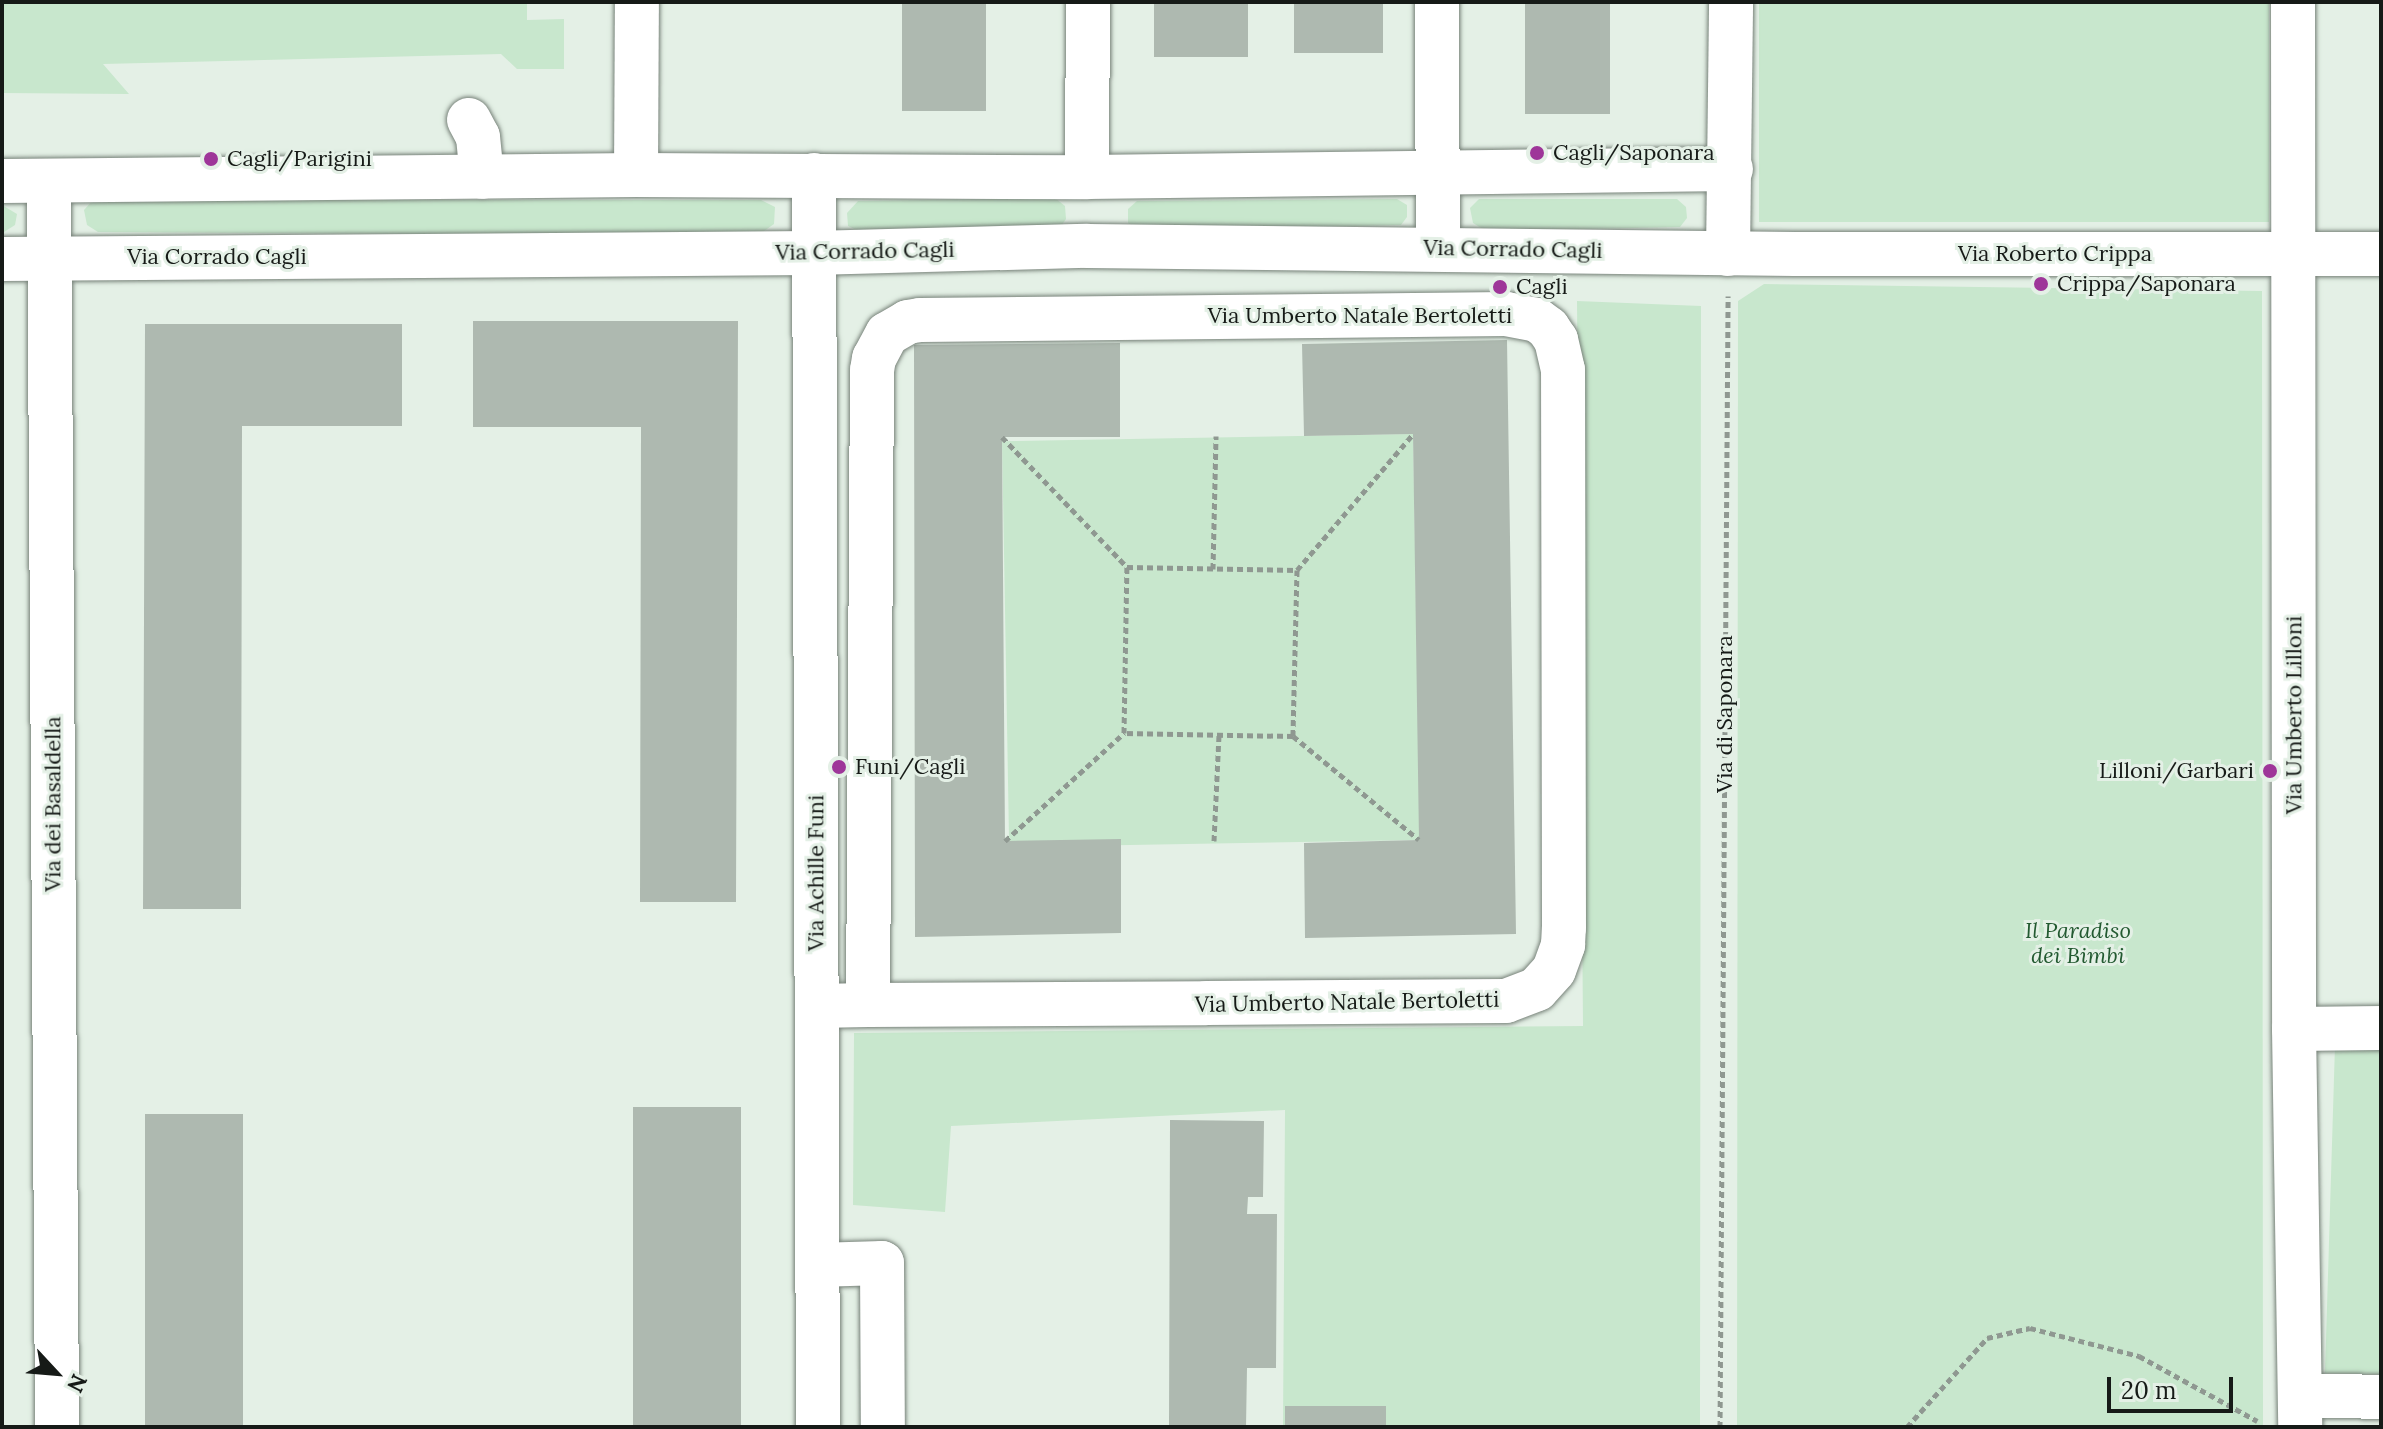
<!DOCTYPE html>
<style>
body{margin:0}
#map{position:relative;width:2383px;height:1429px;overflow:hidden;background:#e4f0e6;font-family:Lora,serif}
div>[style]{position:absolute}
[style*='--x']{left:calc(var(--x)*1px);top:calc(var(--y)*1px);width:calc(var(--w)*1px);rotate:calc(var(--a)*1deg)}
.green>*{inset:0;background:#c8e7cd;transform-origin:0 0}
.building>*{inset:0;background:#aeb9b0;transform-origin:0 0}
.path>*{height:5px;margin-top:-2.5px;transform-origin:0;background:repeating-linear-gradient(90deg,#8f9891 0 6px,transparent 0 10px)}
.roads{filter:drop-shadow(0 0 2px #778279) drop-shadow(0 0 2px #778279)}
.minor>*{height:44px;margin:-22px;padding:0 22px;transform-origin:22px;border-radius:22px;background:#fff}
.dots>*{width:22px;height:22px;translate:-50% -50%;box-sizing:border-box;border:4px solid #e4f0e6;border-radius:50%}
span{translate:-50% -50%;white-space:nowrap;text-align:center;line-height:1.15;-webkit-text-stroke:6px #e4f0e6;paint-order:stroke}
.poi-label{font-size:22px;color:#161a17}
.left{translate:0 -50%;text-align:left}
.right{translate:-100% -50%;text-align:right}
.street-label{font-size:22px;color:#161a17}
.park-label{font-size:22px;color:#235a31;font-style:italic}
.frame{position:absolute;inset:0;border:4px solid #161a17;pointer-events:none}
.north{position:absolute;left:16px;top:1333px;width:80px;height:80px;-webkit-text-stroke:6px #e4f0e6;paint-order:stroke;rotate:116deg;font-size:22px;font-weight:700;line-height:32px;text-align:center;color:#161a17}
.north::after{content:'';display:block;margin:auto;width:28px;height:36px;background:#161a17;clip-path:polygon(50% 0,100% 100%,50% 72%,0 100%)}
.scale{position:absolute;left:2107px;top:1377px;width:126px;height:36px;box-sizing:border-box;border:4px solid #161a17;border-top:0;padding-left:10px;font-size:24px;line-height:28px;white-space:nowrap;color:#161a17;-webkit-text-stroke:6px #e4f0e6;paint-order:stroke}
</style>
<div id="map">
<div class="green">
<i style="clip-path:polygon(2px 2px,527px 2px,527px 20px,564px 19px,564px 69px,517px 69px,501px 54px,103px 64px,129px 94px,2px 93px)"></i>
<i style="left:1759px;top:2px;width:510px;height:220px"></i>
<i style="clip-path:polygon(1055px 198px,1065px 206px,1066px 219px,1059px 229px,861px 232px,848px 226px,847px 213px,858px 201px)"></i>
<i style="clip-path:polygon(1397px 199px,1407px 205px,1407px 217px,1401px 225px,1139px 231px,1128px 223px,1128px 209px,1137px 201px)"></i>
<i style="clip-path:polygon(1479px 199px,1677px 199px,1686px 207px,1687px 218px,1680px 227px,1486px 231px,1473px 223px,1470px 208px)"></i>
<i style="clip-path:polygon(93px 200px,761px 200px,775px 207px,774px 224px,757px 236px,98px 232px,87px 225px,84px 210px)"></i>
<i style="clip-path:polygon(2px 205px,17px 214px,15px 225px,4px 232px)"></i>
<i style="clip-path:polygon(1764px 284px,2262px 291px,2263px 1427px,1737px 1427px,1738px 301px)"></i>
<i style="clip-path:polygon(1577px 301px,1701px 306px,1700px 1427px,1283px 1427px,1285px 1110px,951px 1126px,945px 1212px,853px 1205px,854px 1033px,1583px 1026px)"></i>
<i style="left:1413px;top:434px;width:406px;height:411px;rotate:89deg"></i>
<i style="clip-path:polygon(2381px 1044px,2381px 1374px,2325px 1373px,2335px 1045px)"></i>
</div>
<div class="building">
<i style="left:902px;top:2px;width:84px;height:109px"></i>
<i style="left:1154px;top:2px;width:94px;height:55px"></i>
<i style="left:1294px;top:2px;width:89px;height:51px"></i>
<i style="left:1525px;top:2px;width:85px;height:112px"></i>
<i style="clip-path:polygon(473px 321px,738px 321px,736px 902px,640px 902px,641px 427px,473px 427px)"></i>
<i style="clip-path:polygon(145px 324px,402px 324px,402px 426px,242px 426px,241px 909px,143px 909px)"></i>
<i style="clip-path:polygon(1507px 340px,1516px 934px,1305px 938px,1304px 843px,1419px 840px,1413px 434px,1304px 436px,1302px 344px)"></i>
<i style="clip-path:polygon(1120px 343px,1120px 437px,1002px 437px,1005px 841px,1121px 839px,1121px 933px,915px 937px,914px 345px)"></i>
<i style="left:741px;top:1107px;width:320px;height:108px;rotate:90deg"></i>
<i style="left:145px;top:1114px;width:98px;height:313px"></i>
<i style="clip-path:polygon(1170px 1120px,1264px 1121px,1263px 1197px,1248px 1197px,1247px 1214px,1277px 1214px,1276px 1368px,1247px 1368px,1246px 1427px,1169px 1427px)"></i>
<i style="left:1285px;top:1406px;width:101px;height:21px"></i>
</div>
<div class="path">
<i style="--x:1002;--y:437;--w:180;--a:46.1"></i>
<i style="--x:1213;--y:569;--w:133;--a:-88.7"></i>
<i style="--x:1297;--y:570;--w:166;--a:91.4"></i>
<i style="--x:1293;--y:736;--w:169;--a:-179"></i>
<i style="--x:1124;--y:733;--w:166;--a:-89"></i>
<i style="--x:1127;--y:567;--w:170;--a:1"></i>
<i style="--x:1297;--y:570;--w:179;--a:-49.5"></i>
<i style="--x:1293;--y:736;--w:163;--a:39.5"></i>
<i style="--x:1005;--y:841;--w:161;--a:-42.2"></i>
<i style="--x:1214;--y:841;--w:106;--a:-87.3"></i>
<i style="--x:1720;--y:1427;--w:1131;--a:-89.59"></i>
<i style="--x:1907;--y:1427;--w:120;--a:-48"></i>
<i style="--x:1987;--y:1338;--w:44;--a:-13.1"></i>
<i style="--x:2030;--y:1328;--w:113;--a:14.4"></i>
<i style="--x:2139;--y:1356;--w:135;--a:28.8"></i>
</div>
<div class="roads">
<div class="minor">
<i style="--x:1437;--y:2;--w:245;--a:89.8"></i>
<i style="--x:2293;--y:2;--w:1027;--a:89.94"></i>
<i style="--x:2294;--y:1029;--w:398;--a:89.1"></i>
<i style="--x:469;--y:120;--w:19;--a:62"></i>
<i style="--x:478;--y:137;--w:40;--a:84.3"></i>
<i style="--x:636;--y:175;--w:173;--a:-89.7"></i>
<i style="--x:814;--y:175;--w:1252;--a:89.82"></i>
<i style="--x:1087;--y:177;--w:175;--a:-89.7"></i>
<i style="--x:2;--y:181;--w:634;--a:-0.54"></i>
<i style="--x:636;--y:175;--w:451;--a:0.3"></i>
<i style="--x:1087;--y:177;--w:644;--a:-0.71"></i>
<i style="--x:49;--y:181;--w:1246;--a:89.63"></i>
<i style="--x:1728;--y:254;--w:252;--a:-89.3"></i>
<i style="--x:2;--y:259;--w:811;--a:-0.42"></i>
<i style="--x:813;--y:253;--w:274;--a:-1.5"></i>
<i style="--x:1087;--y:246;--w:708;--a:0.65"></i>
<i style="--x:1795;--y:254;--w:586;--a:0"></i>
<i style="--x:817;--y:1006;--w:51;--a:-1.1"></i>
<i style="--x:868;--y:1005;--w:338;--a:-0.3"></i>
<i style="--x:1206;--y:1003;--w:300;--a:-0.4"></i>
<i style="--x:1506;--y:1001;--w:33;--a:-21"></i>
<i style="--x:1537;--y:989;--w:25;--a:-48"></i>
<i style="--x:1554;--y:970;--w:27;--a:-70"></i>
<i style="--x:1563;--y:945;--w:17;--a:-87"></i>
<i style="--x:1564;--y:928;--w:558;--a:-90.1"></i>
<i style="--x:1563;--y:370;--w:31;--a:-103"></i>
<i style="--x:1556;--y:340;--w:14;--a:-124"></i>
<i style="--x:1548;--y:328;--w:14;--a:-144"></i>
<i style="--x:1537;--y:320;--w:31;--a:-169"></i>
<i style="--x:1507;--y:314;--w:587;--a:179.41"></i>
<i style="--x:920;--y:320;--w:12;--a:171"></i>
<i style="--x:908;--y:322;--w:24;--a:150"></i>
<i style="--x:887;--y:334;--w:27;--a:118"></i>
<i style="--x:874;--y:358;--w:12;--a:99"></i>
<i style="--x:872;--y:370;--w:635;--a:90.36"></i>
<i style="--x:2294;--y:1029;--w:87;--a:-0.7"></i>
<i style="--x:817;--y:1265;--w:65;--a:-1.8"></i>
<i style="--x:882;--y:1263;--w:164;--a:89.7"></i>
<i style="--x:2300;--y:1395;--w:81;--a:1.4"></i>
</div>
</div>
<div class="dots">
<i style="left:1537px;top:153px;background:#9e3699"></i>
<i style="left:211px;top:159px;background:#9e3699"></i>
<i style="left:2041px;top:284px;background:#9e3699"></i>
<i style="left:1500px;top:287px;background:#9e3699"></i>
<i style="left:839px;top:767px;background:#9e3699"></i>
<i style="left:2270px;top:771px;background:#9e3699"></i>
</div>
<div class="poi-label">
<span class="left" style="left:1553px;top:153px">Cagli/Saponara</span>
<span class="left" style="left:227px;top:159px">Cagli/Parigini</span>
<span class="left" style="left:2057px;top:284px">Crippa/Saponara</span>
<span class="left" style="left:1516px;top:287px">Cagli</span>
<span class="left" style="left:855px;top:767px">Funi/Cagli</span>
<span class="right" style="left:2254px;top:771px">Lilloni/Garbari</span>
</div>
<div class="street-label">
<span style="left:1513px;top:249px;rotate:1deg">Via Corrado Cagli</span>
<span style="left:865px;top:251px;rotate:-1deg">Via Corrado Cagli</span>
<span style="left:2055px;top:254px">Via Roberto Crippa</span>
<span style="left:217px;top:257px">Via Corrado Cagli</span>
<span style="left:1360px;top:316px">Via Umberto Natale Bertoletti</span>
<span style="left:1725px;top:714px;rotate:-90deg">Via di Saponara</span>
<span style="left:2294px;top:715px;rotate:-90deg">Via Umberto Lilloni</span>
<span style="left:53px;top:804px;rotate:-90deg">Via dei Basaldella</span>
<span style="left:816px;top:873px;rotate:-90deg">Via Achille Funi</span>
<span style="left:1347px;top:1002px;rotate:-1deg">Via Umberto Natale Bertoletti</span>
</div>
<div class="park-label">
<span style="left:2078px;top:943px">Il Paradiso<br>dei Bimbi</span>
</div>
<div class="frame"></div>
<div class="north">N</div>
<div class="scale">20 m</div>
</div>
